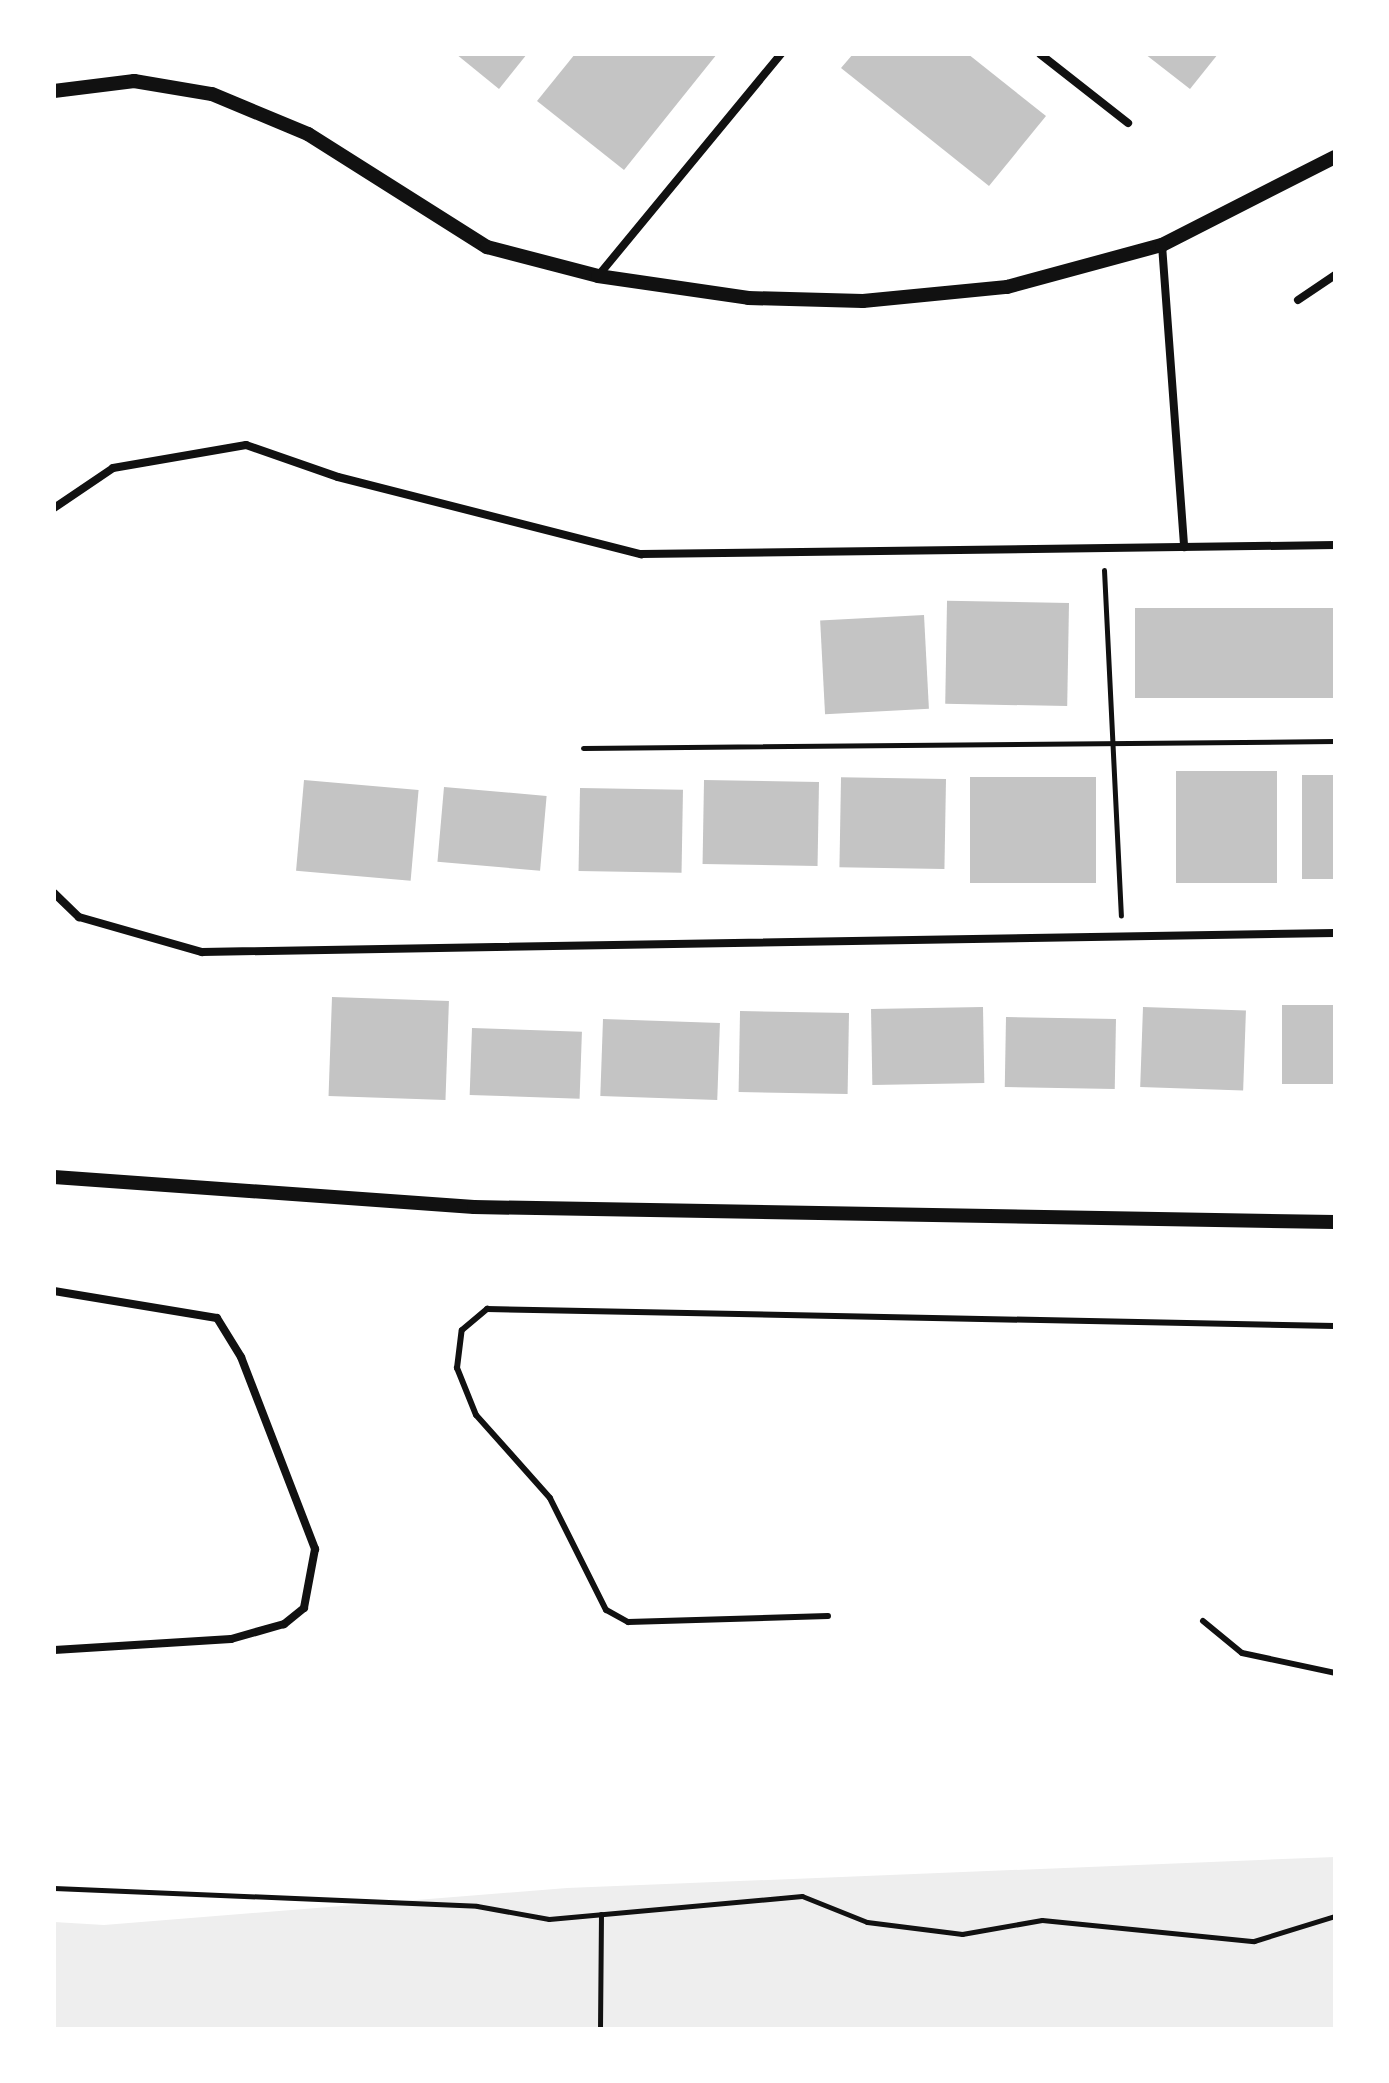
<!DOCTYPE html>
<style>
body{margin:0}
#map{position:relative;width:1389px;height:2083px;overflow:hidden;background:#fff;font-family:Inter,sans-serif}
div>[style]{position:absolute}
[style*='--x']{left:calc(var(--x)*1px);top:calc(var(--y)*1px);width:calc(var(--w)*1px);rotate:calc(var(--a)*1deg)}
.green>*{inset:0;background:#eee}
.building>*{inset:0;background:#c4c4c4;transform-origin:0 0}
.path>*{height:5px;margin:-2.5px;padding:0 2.5px;transform-origin:2.5px;border-radius:2.5px;background:#111}
.service>*{height:6px;margin:-3px;padding:0 3px;transform-origin:3px;border-radius:3px;background:#111}
.minor>*{height:8px;margin:-4px;padding:0 4px;transform-origin:4px;border-radius:4px;background:#111}
.tertiary>*{height:14px;margin:-7px;padding:0 7px;transform-origin:7px;border-radius:7px;background:#111}
span{translate:-50% -50%;white-space:nowrap;text-align:center;line-height:1.15;-webkit-text-stroke:6px #fff;paint-order:stroke}
.frame{position:absolute;inset:0;border:56px solid #fff;pointer-events:none}
</style>
<div id="map">
<div class="green">
<i style="clip-path:polygon(1335px 1857px,1335px 2029px,54px 2029px,54px 1922px,104px 1925px,567px 1888px)"></i>
</div>
<div class="building">
<i style="clip-path:polygon(456px 54px,527px 54px,499px 89px)"></i>
<i style="clip-path:polygon(575px 54px,717px 54px,624px 170px,537px 101px)"></i>
<i style="clip-path:polygon(853px 54px,968px 54px,1046px 116px,989px 186px,841px 68px)"></i>
<i style="clip-path:polygon(1145px 54px,1218px 54px,1190px 89px)"></i>
<i style="left:1069px;top:603px;width:103px;height:122px;rotate:91deg"></i>
<i style="left:1335px;top:608px;width:90px;height:200px;rotate:90deg"></i>
<i style="left:924px;top:615px;width:94px;height:104px;rotate:87deg"></i>
<i style="left:1176px;top:771px;width:101px;height:112px"></i>
<i style="left:1302px;top:775px;width:33px;height:104px"></i>
<i style="left:970px;top:777px;width:126px;height:106px"></i>
<i style="left:946px;top:779px;width:90px;height:105px;rotate:91deg"></i>
<i style="left:304px;top:780px;width:115px;height:91px;rotate:5deg"></i>
<i style="left:819px;top:782px;width:84px;height:115px;rotate:91deg"></i>
<i style="left:444px;top:787px;width:103px;height:75px;rotate:5deg"></i>
<i style="left:580px;top:788px;width:103px;height:83px;rotate:1deg"></i>
<i style="left:332px;top:997px;width:117px;height:99px;rotate:2deg"></i>
<i style="left:1282px;top:1005px;width:53px;height:79px"></i>
<i style="left:983px;top:1007px;width:76px;height:112px;rotate:89deg"></i>
<i style="left:1143px;top:1007px;width:103px;height:80px;rotate:2deg"></i>
<i style="left:849px;top:1013px;width:81px;height:109px;rotate:91deg"></i>
<i style="left:1006px;top:1017px;width:110px;height:70px;rotate:1deg"></i>
<i style="left:603px;top:1019px;width:117px;height:77px;rotate:2deg"></i>
<i style="left:472px;top:1028px;width:110px;height:67px;rotate:2deg"></i>
</div>
<div class="path">
<i style="--x:1104;--y:570;--w:346;--a:87.2"></i>
<i style="--x:583;--y:748;--w:752;--a:-0.53"></i>
<i style="--x:54;--y:1888;--w:423;--a:2.4"></i>
<i style="--x:477;--y:1906;--w:73;--a:10.2"></i>
<i style="--x:549;--y:1919;--w:254;--a:-5.2"></i>
<i style="--x:802;--y:1896;--w:70;--a:21.8"></i>
<i style="--x:867;--y:1922;--w:96;--a:7.2"></i>
<i style="--x:962;--y:1934;--w:81;--a:-9.9"></i>
<i style="--x:1042;--y:1920;--w:213;--a:5.7"></i>
<i style="--x:1254;--y:1941;--w:85;--a:-17.2"></i>
<i style="--x:600;--y:2029;--w:115;--a:-89.5"></i>
</div>
<div class="service">
<i style="--x:828;--y:1616;--w:200;--a:178.3"></i>
<i style="--x:628;--y:1622;--w:25;--a:-151"></i>
<i style="--x:606;--y:1610;--w:125;--a:-116.6"></i>
<i style="--x:550;--y:1498;--w:111;--a:-131.7"></i>
<i style="--x:476;--y:1415;--w:51;--a:-112"></i>
<i style="--x:457;--y:1368;--w:38;--a:-83"></i>
<i style="--x:462;--y:1330;--w:33;--a:-40"></i>
<i style="--x:487;--y:1309;--w:848;--a:1.15"></i>
<i style="--x:1203;--y:1621;--w:50;--a:39.4"></i>
<i style="--x:1242;--y:1653;--w:95;--a:12.1"></i>
</div>
<div class="minor">
<i style="--x:1040;--y:54;--w:112;--a:38.1"></i>
<i style="--x:1162;--y:245;--w:303;--a:85.8"></i>
<i style="--x:598;--y:276;--w:288;--a:-50.5"></i>
<i style="--x:1298;--y:300;--w:45;--a:-34"></i>
<i style="--x:54;--y:508;--w:71;--a:-34.1"></i>
<i style="--x:113;--y:468;--w:135;--a:-9.8"></i>
<i style="--x:246;--y:445;--w:97;--a:19.2"></i>
<i style="--x:338;--y:477;--w:313;--a:14.3"></i>
<i style="--x:641;--y:554;--w:694;--a:-0.74"></i>
<i style="--x:54;--y:893;--w:35;--a:44"></i>
<i style="--x:79;--y:917;--w:128;--a:15.9"></i>
<i style="--x:202;--y:952;--w:1133;--a:-0.96"></i>
<i style="--x:54;--y:1291;--w:165;--a:9.4"></i>
<i style="--x:217;--y:1318;--w:46;--a:58.4"></i>
<i style="--x:241;--y:1357;--w:206;--a:68.9"></i>
<i style="--x:315;--y:1549;--w:60;--a:100.6"></i>
<i style="--x:304;--y:1608;--w:26;--a:141"></i>
<i style="--x:284;--y:1624;--w:55;--a:164.2"></i>
<i style="--x:231;--y:1639;--w:177;--a:176.4"></i>
</div>
<div class="tertiary">
<i style="--x:54;--y:91;--w:81;--a:-7.1"></i>
<i style="--x:134;--y:81;--w:79;--a:9.5"></i>
<i style="--x:212;--y:94;--w:104;--a:22.6"></i>
<i style="--x:308;--y:134;--w:212;--a:32.3"></i>
<i style="--x:487;--y:247;--w:115;--a:14.6"></i>
<i style="--x:598;--y:276;--w:152;--a:8.3"></i>
<i style="--x:748;--y:298;--w:115;--a:1.5"></i>
<i style="--x:863;--y:301;--w:145;--a:-5.6"></i>
<i style="--x:1007;--y:287;--w:161;--a:-15.2"></i>
<i style="--x:1162;--y:245;--w:194;--a:-27"></i>
<i style="--x:54;--y:1177;--w:421;--a:4.1"></i>
<i style="--x:474;--y:1207;--w:861;--a:1"></i>
</div>
<div class="frame"></div>
</div>
